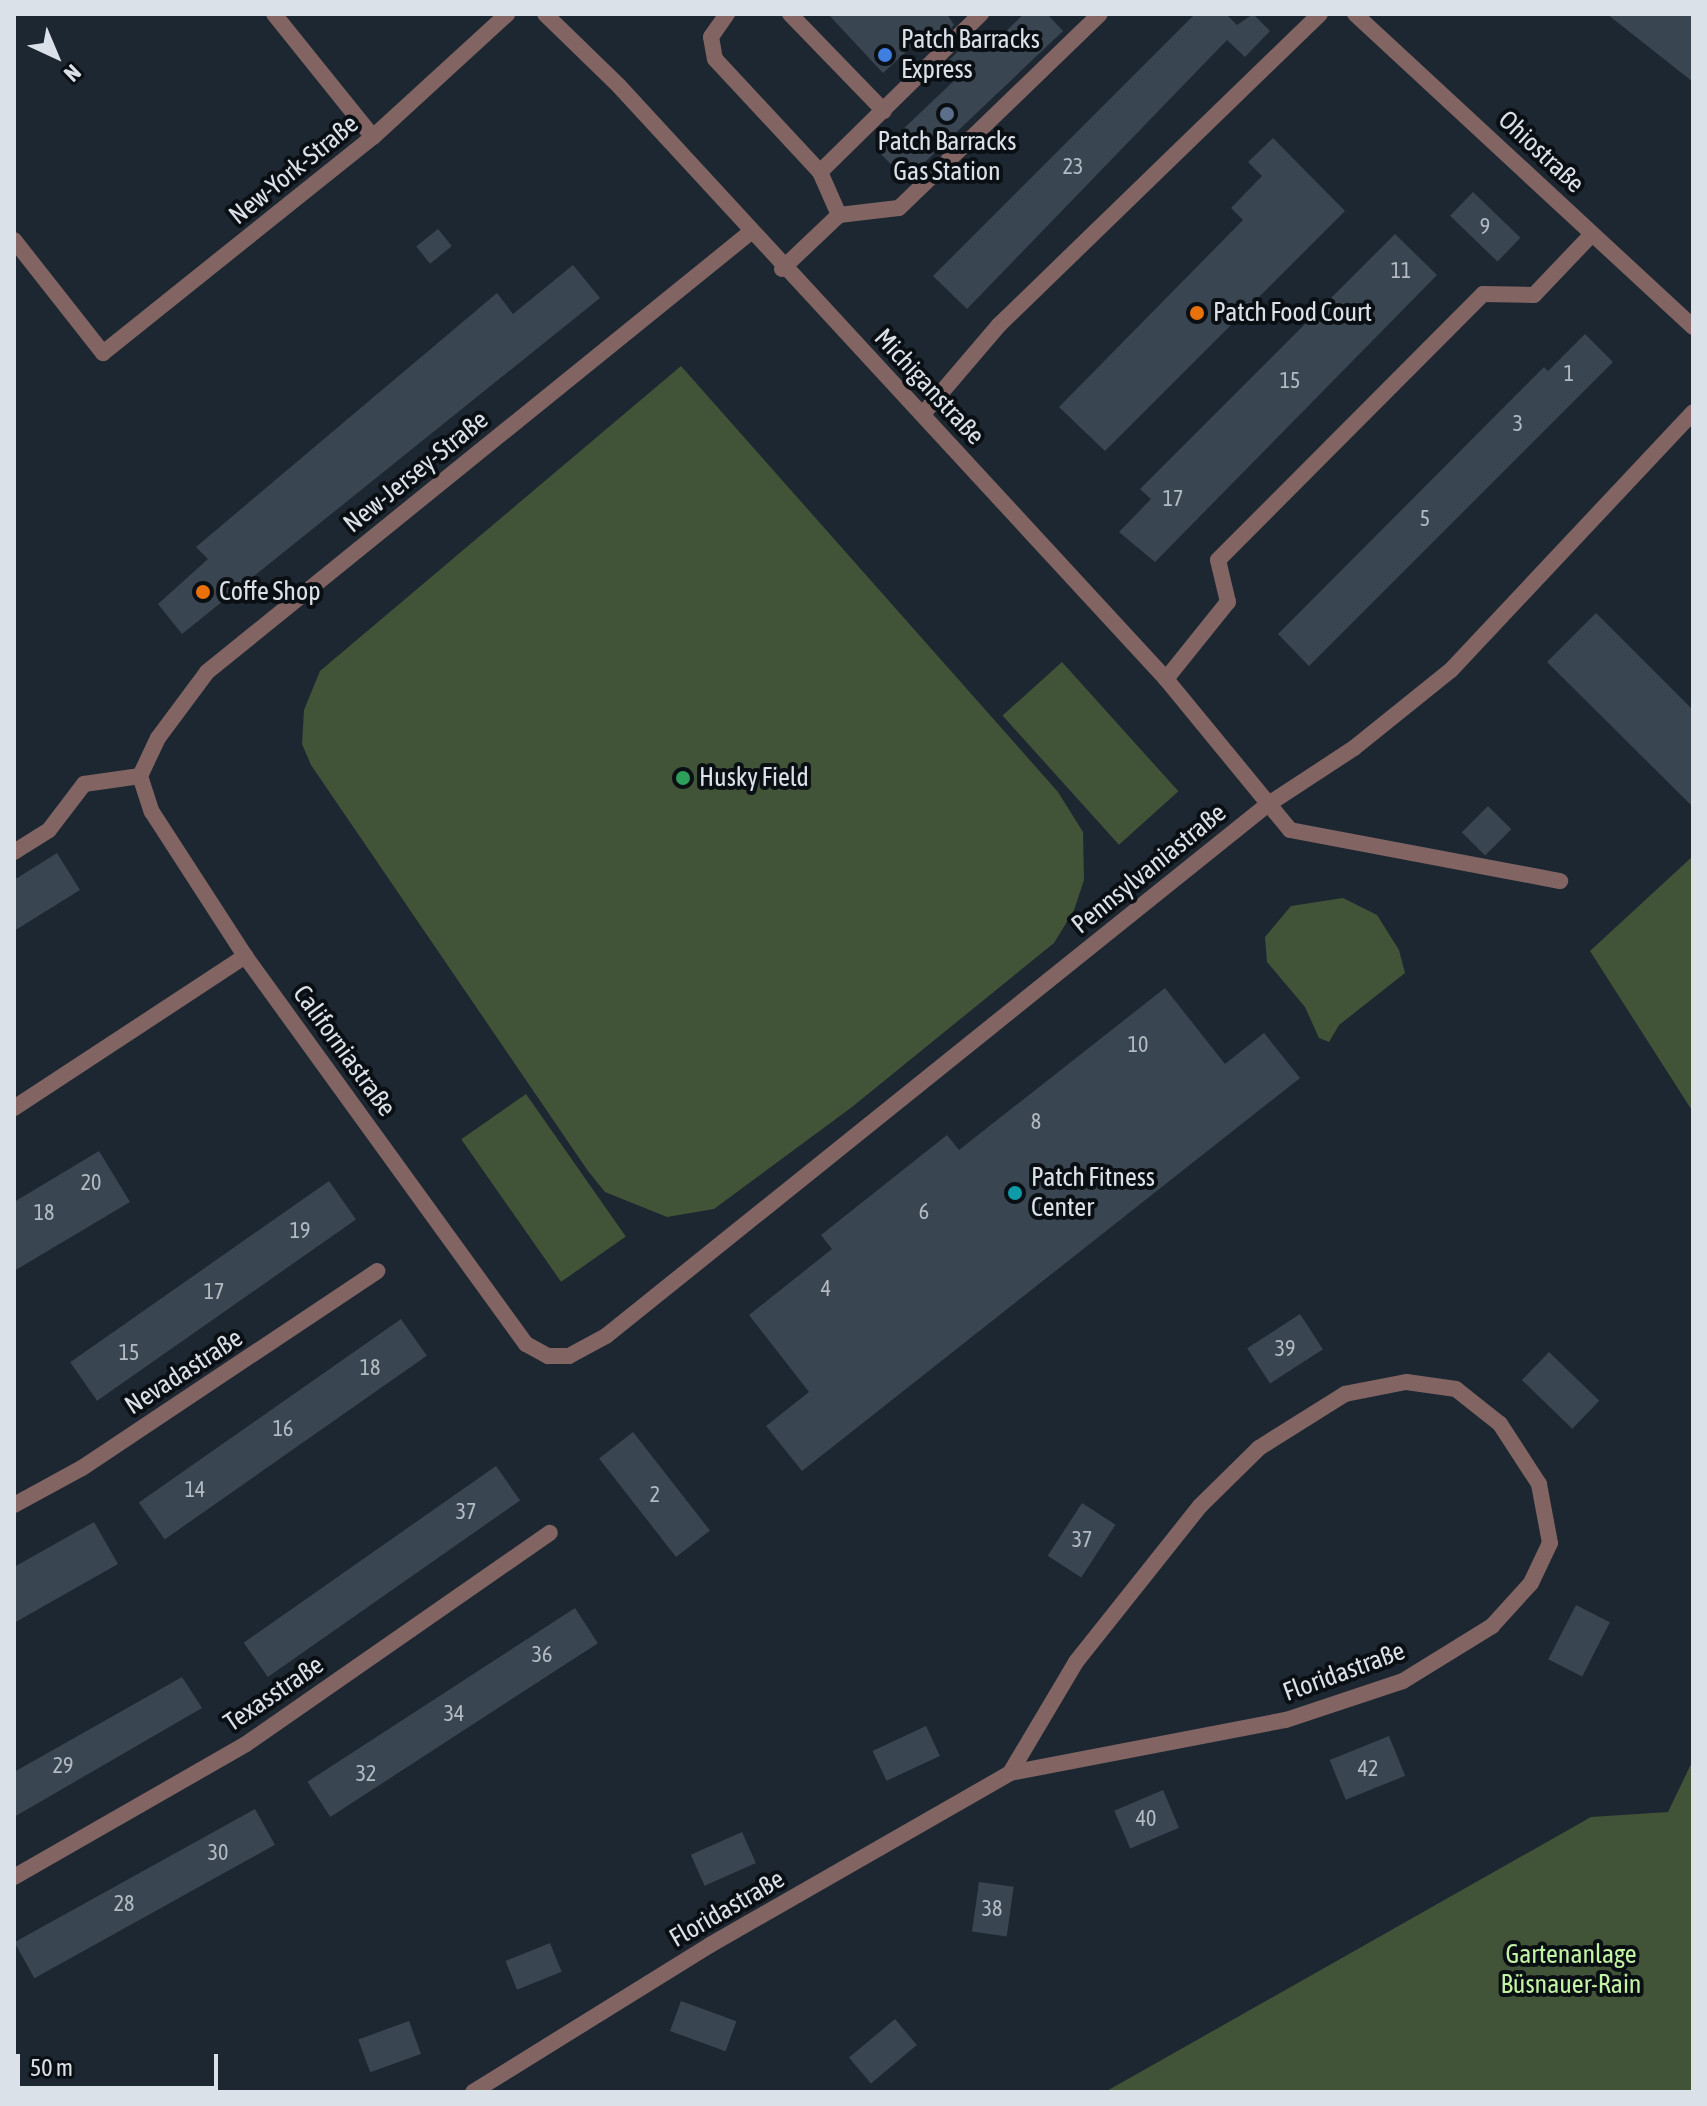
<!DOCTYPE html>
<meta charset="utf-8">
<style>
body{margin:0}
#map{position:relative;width:1707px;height:2106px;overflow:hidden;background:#1c2731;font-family:"Asap Condensed",sans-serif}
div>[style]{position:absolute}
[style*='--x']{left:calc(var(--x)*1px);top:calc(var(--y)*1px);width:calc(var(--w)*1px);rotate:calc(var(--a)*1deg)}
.green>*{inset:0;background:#425437;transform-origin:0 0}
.building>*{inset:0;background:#394551;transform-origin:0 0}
.minor>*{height:16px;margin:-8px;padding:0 8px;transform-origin:8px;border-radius:8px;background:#826563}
.dots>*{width:22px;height:22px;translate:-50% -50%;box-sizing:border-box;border:4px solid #0a0f14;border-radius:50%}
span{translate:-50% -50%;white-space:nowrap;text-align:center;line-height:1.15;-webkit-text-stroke:8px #0a0f14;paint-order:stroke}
.number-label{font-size:22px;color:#b2bac2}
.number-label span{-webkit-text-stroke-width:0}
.poi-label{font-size:26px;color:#dae1e8}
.left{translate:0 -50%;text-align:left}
.street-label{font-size:26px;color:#dae1e8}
.park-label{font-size:26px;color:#c3f3a4}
.frame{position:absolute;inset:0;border:16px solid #dae1e8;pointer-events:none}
.north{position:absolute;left:16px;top:16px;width:80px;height:80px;-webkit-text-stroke:6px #0a0f14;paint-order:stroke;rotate:136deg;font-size:22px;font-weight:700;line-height:32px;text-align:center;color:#dae1e8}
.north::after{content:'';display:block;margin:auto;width:28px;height:36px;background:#dae1e8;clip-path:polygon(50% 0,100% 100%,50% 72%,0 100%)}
.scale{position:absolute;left:16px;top:2054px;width:202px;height:36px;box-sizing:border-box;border:4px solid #dae1e8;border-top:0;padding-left:10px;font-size:24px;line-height:28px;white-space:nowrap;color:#dae1e8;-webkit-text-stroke:6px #0a0f14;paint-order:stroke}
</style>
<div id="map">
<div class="green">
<i style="clip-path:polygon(681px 366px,1058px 792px,1083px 832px,1084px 880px,1074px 910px,1054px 943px,852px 1107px,714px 1209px,667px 1217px,605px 1192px,588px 1171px,311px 765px,302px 744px,304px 710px,320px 671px)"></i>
<i style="left:1062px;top:662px;width:174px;height:80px;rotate:48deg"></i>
<i style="clip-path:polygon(1693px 856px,1693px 1112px,1590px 951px)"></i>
<i style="clip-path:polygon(1343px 898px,1377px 915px,1399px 950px,1405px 973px,1339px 1025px,1329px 1042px,1319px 1038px,1305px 1007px,1267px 962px,1265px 937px,1291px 906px)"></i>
<i style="left:526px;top:1094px;width:174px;height:79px;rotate:55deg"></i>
<i style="clip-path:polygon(1693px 1760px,1693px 2092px,1105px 2092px,1591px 1817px,1668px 1812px)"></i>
</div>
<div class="building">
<i style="clip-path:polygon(828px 14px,947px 14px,954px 25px,932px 47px,922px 37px,883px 73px)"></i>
<i style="clip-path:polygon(1024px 14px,1047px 14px,1063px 31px,906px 180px,879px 152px,960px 75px,947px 62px,970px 40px,983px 53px)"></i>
<i style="clip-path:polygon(1195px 14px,1226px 14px,1237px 25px,1253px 14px,1270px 31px,1245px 57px,1227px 40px,967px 309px,933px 276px)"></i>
<i style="clip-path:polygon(1607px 14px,1693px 14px,1693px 82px)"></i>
<i style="clip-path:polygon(1273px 138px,1345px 211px,1105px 451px,1059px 407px,1243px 220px,1231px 208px,1262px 176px,1248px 162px)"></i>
<i style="left:1473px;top:192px;width:66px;height:33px;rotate:44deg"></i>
<i style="left:438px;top:229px;width:22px;height:28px;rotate:51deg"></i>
<i style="clip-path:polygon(1395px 234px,1437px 275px,1155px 562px,1119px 532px,1151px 499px,1140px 489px)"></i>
<i style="clip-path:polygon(573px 265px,600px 298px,182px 634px,158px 604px,208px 559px,196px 547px,497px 293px,513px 314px)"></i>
<i style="clip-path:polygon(1585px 334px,1613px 362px,1309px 666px,1278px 634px,1544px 367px,1548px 371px)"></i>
<i style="clip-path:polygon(1596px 613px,1693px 710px,1693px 807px,1547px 662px)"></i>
<i style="left:1488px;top:806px;width:33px;height:37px;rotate:45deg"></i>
<i style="clip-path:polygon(57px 853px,80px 890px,14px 931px,14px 880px)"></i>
<i style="clip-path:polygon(1165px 988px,1225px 1064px,1264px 1033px,1300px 1078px,802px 1471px,766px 1426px,809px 1392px,749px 1315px,832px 1249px,821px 1235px,947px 1135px,959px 1150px)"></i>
<i style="clip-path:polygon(99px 1151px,130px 1202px,14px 1271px,14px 1202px)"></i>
<i style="left:329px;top:1181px;width:47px;height:316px;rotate:55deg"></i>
<i style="left:1300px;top:1314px;width:42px;height:63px;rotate:57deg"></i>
<i style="left:401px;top:1319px;width:45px;height:320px;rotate:55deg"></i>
<i style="left:1549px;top:1352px;width:70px;height:39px;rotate:44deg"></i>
<i style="left:633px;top:1432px;width:125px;height:43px;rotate:52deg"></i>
<i style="left:496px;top:1466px;width:42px;height:308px;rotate:55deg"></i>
<i style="left:1082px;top:1503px;width:40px;height:63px;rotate:33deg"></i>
<i style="clip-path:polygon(94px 1522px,118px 1564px,14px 1623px,14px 1567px)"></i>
<i style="left:1576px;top:1605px;width:38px;height:61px;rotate:27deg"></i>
<i style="left:575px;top:1608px;width:42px;height:319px;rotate:57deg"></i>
<i style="clip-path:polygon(182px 1677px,202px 1708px,14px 1817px,14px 1772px)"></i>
<i style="left:926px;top:1726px;width:33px;height:59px;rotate:65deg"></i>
<i style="left:1389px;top:1736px;width:43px;height:64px;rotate:68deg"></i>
<i style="left:1163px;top:1790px;width:41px;height:53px;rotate:67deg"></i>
<i style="left:255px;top:1809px;width:41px;height:275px;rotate:61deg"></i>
<i style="left:742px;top:1832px;width:34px;height:56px;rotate:66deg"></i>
<i style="left:979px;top:1882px;width:35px;height:50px;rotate:8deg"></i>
<i style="left:550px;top:1943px;width:31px;height:48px;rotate:68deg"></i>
<i style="left:681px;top:2001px;width:59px;height:32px;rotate:20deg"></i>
<i style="left:895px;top:2019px;width:34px;height:60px;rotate:50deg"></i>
<i style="left:409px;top:2021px;width:35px;height:54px;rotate:70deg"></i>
</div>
<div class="minor">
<i style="--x:274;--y:14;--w:158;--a:51.2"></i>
<i style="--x:545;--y:14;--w:103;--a:44.2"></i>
<i style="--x:619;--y:86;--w:807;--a:47.31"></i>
<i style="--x:1166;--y:679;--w:195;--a:50.6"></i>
<i style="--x:1290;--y:830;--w:275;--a:10.7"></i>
<i style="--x:727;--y:14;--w:28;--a:125"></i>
<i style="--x:711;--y:37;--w:22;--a:80"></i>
<i style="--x:715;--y:59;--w:154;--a:47.1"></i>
<i style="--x:790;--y:14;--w:135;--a:45.9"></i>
<i style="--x:1355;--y:14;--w:461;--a:42.8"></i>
<i style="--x:839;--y:215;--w:60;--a:-6.7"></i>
<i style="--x:899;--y:208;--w:279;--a:-44"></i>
<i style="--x:14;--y:240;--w:144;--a:51.8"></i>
<i style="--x:103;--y:353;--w:346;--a:-38.7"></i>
<i style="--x:373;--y:137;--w:182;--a:-42.5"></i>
<i style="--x:782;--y:269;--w:79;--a:-43.5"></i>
<i style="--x:839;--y:215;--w:47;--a:-113.8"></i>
<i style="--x:820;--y:172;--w:226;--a:-44.5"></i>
<i style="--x:923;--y:414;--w:117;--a:-49.5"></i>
<i style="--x:999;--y:325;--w:447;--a:-44.1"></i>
<i style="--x:1166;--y:679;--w:99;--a:-51.2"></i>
<i style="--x:1228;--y:602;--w:43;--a:-103.4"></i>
<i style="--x:1218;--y:560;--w:375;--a:-45.1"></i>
<i style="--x:1483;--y:294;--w:51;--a:1.1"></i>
<i style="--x:1534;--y:295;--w:84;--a:-46.4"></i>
<i style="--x:140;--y:776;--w:38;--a:72"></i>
<i style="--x:152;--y:812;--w:171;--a:57.1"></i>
<i style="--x:245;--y:956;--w:479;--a:54.1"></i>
<i style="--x:526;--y:1344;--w:25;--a:29"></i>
<i style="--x:548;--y:1356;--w:21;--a:0"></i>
<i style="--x:569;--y:1356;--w:42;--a:-28.4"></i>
<i style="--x:606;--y:1336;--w:848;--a:-38.78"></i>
<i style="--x:1267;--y:805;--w:104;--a:-33.2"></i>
<i style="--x:1354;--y:748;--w:124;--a:-38.8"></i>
<i style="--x:1451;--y:670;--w:354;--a:-46.8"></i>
<i style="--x:140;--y:776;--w:42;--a:-64.7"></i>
<i style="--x:158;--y:738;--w:82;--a:-53.4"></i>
<i style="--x:207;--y:672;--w:701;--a:-38.98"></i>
<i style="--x:14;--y:852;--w:41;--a:-32.2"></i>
<i style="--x:49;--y:830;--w:58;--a:-52.7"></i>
<i style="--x:84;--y:784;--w:57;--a:-8.1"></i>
<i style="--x:14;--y:1108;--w:277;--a:-33.3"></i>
<i style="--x:14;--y:1505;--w:77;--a:-28.6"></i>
<i style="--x:82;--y:1468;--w:355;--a:-33.7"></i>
<i style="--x:14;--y:1877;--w:267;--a:-29.8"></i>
<i style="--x:246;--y:1744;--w:370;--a:-34.8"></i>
<i style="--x:473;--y:2092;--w:279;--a:-31.8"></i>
<i style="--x:710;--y:1945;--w:346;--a:-29.8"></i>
<i style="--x:1010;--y:1773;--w:281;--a:-10.9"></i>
<i style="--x:1286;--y:1720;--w:123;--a:-18.4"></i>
<i style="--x:1403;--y:1681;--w:105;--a:-31.7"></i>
<i style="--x:1492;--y:1626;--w:58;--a:-47.8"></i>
<i style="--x:1531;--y:1583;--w:44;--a:-64.6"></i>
<i style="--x:1550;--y:1543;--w:60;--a:-100.6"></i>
<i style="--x:1539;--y:1484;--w:72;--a:-123"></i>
<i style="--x:1500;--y:1424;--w:56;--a:-141.5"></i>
<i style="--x:1456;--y:1389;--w:50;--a:-172"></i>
<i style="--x:1406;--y:1382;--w:62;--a:168.9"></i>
<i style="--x:1345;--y:1394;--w:102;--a:147.9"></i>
<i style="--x:1259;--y:1448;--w:83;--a:135.5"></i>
<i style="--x:1200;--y:1506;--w:199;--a:128.5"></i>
<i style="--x:1076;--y:1662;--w:129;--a:120.7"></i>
</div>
<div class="dots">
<i style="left:885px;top:55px;background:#3f7fe0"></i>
<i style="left:947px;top:114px;background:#5c6f8a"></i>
<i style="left:1197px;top:313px;background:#e8710a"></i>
<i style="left:203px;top:592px;background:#e8710a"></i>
<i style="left:683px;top:778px;background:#2e9e5b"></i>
<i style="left:1015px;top:1193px;background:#0f9aa8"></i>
</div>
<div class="number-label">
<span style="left:1073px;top:167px">23</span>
<span style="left:1485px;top:227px">9</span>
<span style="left:1401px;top:271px">11</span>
<span style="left:1569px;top:374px">1</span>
<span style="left:1290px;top:381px">15</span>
<span style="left:1518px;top:424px">3</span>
<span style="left:1173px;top:499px">17</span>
<span style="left:1425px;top:519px">5</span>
<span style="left:1138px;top:1045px">10</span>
<span style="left:1036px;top:1122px">8</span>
<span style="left:91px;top:1183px">20</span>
<span style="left:924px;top:1212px">6</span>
<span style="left:44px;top:1213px">18</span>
<span style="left:300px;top:1231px">19</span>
<span style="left:826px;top:1289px">4</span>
<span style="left:214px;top:1292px">17</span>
<span style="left:1285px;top:1349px">39</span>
<span style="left:129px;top:1353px">15</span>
<span style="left:370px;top:1368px">18</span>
<span style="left:283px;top:1429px">16</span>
<span style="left:195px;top:1490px">14</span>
<span style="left:655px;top:1495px">2</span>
<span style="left:466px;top:1512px">37</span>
<span style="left:1082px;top:1540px">37</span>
<span style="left:542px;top:1655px">36</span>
<span style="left:454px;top:1714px">34</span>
<span style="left:63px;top:1766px">29</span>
<span style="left:1368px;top:1769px">42</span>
<span style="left:366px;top:1774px">32</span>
<span style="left:1146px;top:1819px">40</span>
<span style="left:218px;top:1853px">30</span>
<span style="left:124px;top:1904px">28</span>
<span style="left:992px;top:1909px">38</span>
</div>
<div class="poi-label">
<span class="left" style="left:901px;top:55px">Patch Barracks<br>Express</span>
<span style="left:947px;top:157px">Patch Barracks<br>Gas Station</span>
<span class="left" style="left:1213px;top:313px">Patch Food Court</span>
<span class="left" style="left:219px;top:592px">Coffe Shop</span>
<span class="left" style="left:699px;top:778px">Husky Field</span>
<span class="left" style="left:1031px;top:1193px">Patch Fitness<br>Center</span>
</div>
<div class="street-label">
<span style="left:1541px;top:152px;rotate:43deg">Ohiostraße</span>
<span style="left:294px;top:170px;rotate:-39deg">New-York-Straße</span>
<span style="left:929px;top:387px;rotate:47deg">Michiganstraße</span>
<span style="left:416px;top:472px;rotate:-39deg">New-Jersey-Straße</span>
<span style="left:1149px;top:869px;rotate:-39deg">Pennsylvaniastraße</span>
<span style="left:344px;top:1051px;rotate:54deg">Californiastraße</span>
<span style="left:184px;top:1372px;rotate:-33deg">Nevadastraße</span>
<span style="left:1344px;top:1672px;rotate:-20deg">Floridastraße</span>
<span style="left:274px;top:1694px;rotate:-34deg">Texasstraße</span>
<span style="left:727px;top:1909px;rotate:-30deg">Floridastraße</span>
</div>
<div class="park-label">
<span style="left:1571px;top:1970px">Gartenanlage<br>Büsnauer-Rain</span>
</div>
<div class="frame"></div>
<div class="north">N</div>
<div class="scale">50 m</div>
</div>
